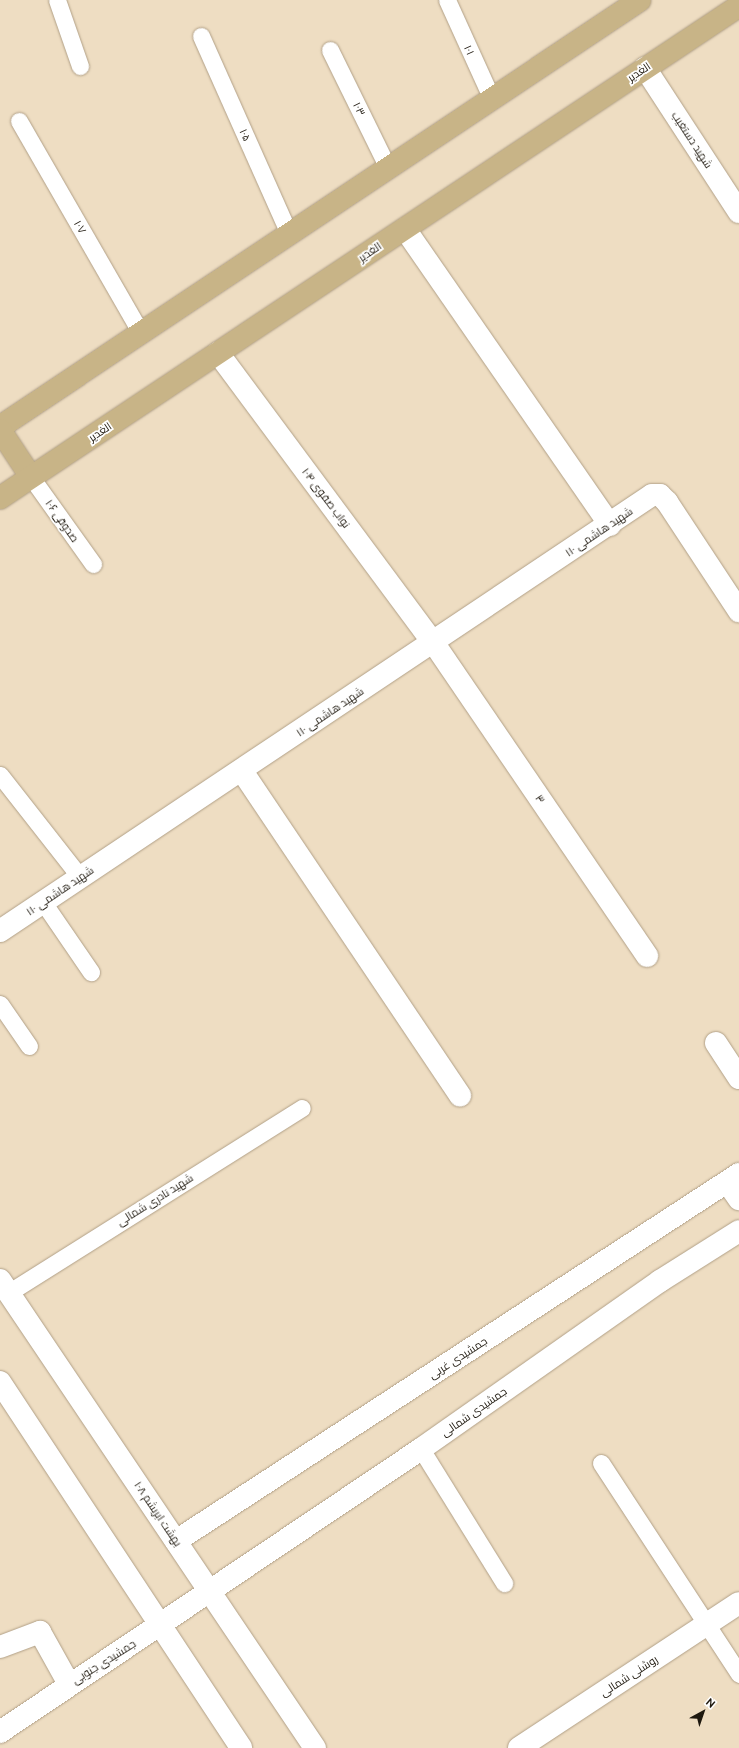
<!DOCTYPE html>
<meta charset="utf-8">
<style>
body{margin:0}
#map{position:relative;width:739px;height:1748px;overflow:hidden;background:#eeddc2;font-family:Ubuntu,Cairo,sans-serif}
div>[style]{position:absolute}
[style*='--x']{left:calc(var(--x)*1px);top:calc(var(--y)*1px);width:calc(var(--w)*1px);rotate:calc(var(--a)*1deg)}
.roads{filter:drop-shadow(0 0 1px #b1a087) drop-shadow(0 0 1px #b1a087)}
.lane>*{height:17px;margin:-8.5px;padding:0 8.5px;transform-origin:8.5px;border-radius:8.5px;background:#fff}
.street>*{height:22px;margin:-11px;padding:0 11px;transform-origin:11px;border-radius:11px;background:#fff}
.primary>*{height:22px;margin:-11px;padding:0 11px;transform-origin:11px;border-radius:11px;background:#c8b487}
span{translate:-50% -50%;white-space:nowrap;text-align:center;line-height:1.15;-webkit-text-stroke:3.5px #fff;paint-order:stroke}
.street-label{font-size:11px;color:#1e180e}
.north{position:absolute;left:683px;top:1692px;width:40px;height:40px;-webkit-text-stroke:3px #fff;paint-order:stroke;rotate:40deg;font-size:11px;font-weight:700;line-height:16px;text-align:center;color:#1e180e}
.north::after{content:'';display:block;margin:auto;width:14px;height:18px;background:#1e180e;clip-path:polygon(50% 0,100% 100%,50% 72%,0 100%)}
</style>
<div id="map">
<div class="roads">
<div class="lane">
<i style="--x:57;--y:0;--w:70;--a:70.8"></i>
<i style="--x:447;--y:0;--w:109;--a:65.6"></i>
<i style="--x:201;--y:36;--w:217;--a:66"></i>
<i style="--x:330;--y:50;--w:131;--a:63.8"></i>
<i style="--x:19;--y:121;--w:245;--a:60.1"></i>
<i style="--x:31;--y:477;--w:107;--a:54.5"></i>
<i style="--x:0;--y:775;--w:130;--a:51.9"></i>
<i style="--x:43;--y:902;--w:85;--a:55.6"></i>
<i style="--x:0;--y:1004;--w:51;--a:55.4"></i>
<i style="--x:8;--y:1293;--w:347;--a:-32.2"></i>
<i style="--x:421;--y:1449;--w:158;--a:58.2"></i>
<i style="--x:601;--y:1463;--w:252;--a:56.8"></i>
</div>
<div class="street">
<i style="--x:645;--y:68;--w:172;--a:56.9"></i>
<i style="--x:405;--y:229;--w:360;--a:55.3"></i>
<i style="--x:218;--y:353;--w:360;--a:53.4"></i>
<i style="--x:433;--y:642;--w:380;--a:55.7"></i>
<i style="--x:242;--y:771;--w:391;--a:56.1"></i>
<i style="--x:0;--y:931;--w:784;--a:-33.77"></i>
<i style="--x:652;--y:495;--w:8;--a:0"></i>
<i style="--x:660;--y:495;--w:10;--a:45"></i>
<i style="--x:667;--y:502;--w:131;--a:56.6"></i>
<i style="--x:716;--y:1043;--w:42;--a:56.7"></i>
<i style="--x:727;--y:1182;--w:21;--a:55"></i>
<i style="--x:0;--y:1280;--w:564;--a:56.06"></i>
<i style="--x:0;--y:1382;--w:438;--a:56.6"></i>
<i style="--x:176;--y:1541;--w:672;--a:-33.1"></i>
<i style="--x:0;--y:1647;--w:43;--a:-20.6"></i>
<i style="--x:40;--y:1632;--w:60;--a:60.9"></i>
<i style="--x:0;--y:1732;--w:507;--a:-33.91"></i>
<i style="--x:421;--y:1449;--w:292;--a:-35.1"></i>
<i style="--x:660;--y:1281;--w:93;--a:-32.3"></i>
<i style="--x:519;--y:1748;--w:263;--a:-33.4"></i>
</div>
<div class="primary">
<i style="--x:0;--y:427;--w:769;--a:-33.71"></i>
<i style="--x:0;--y:430;--w:56;--a:56.6"></i>
<i style="--x:0;--y:498;--w:888;--a:-33.65"></i>
</div>
</div>
<div class="street-label">
<span style="left:469px;top:50px;rotate:66deg">۱۰۱</span>
<span style="left:639px;top:72px;rotate:-34deg">الغدیر</span>
<span style="left:359px;top:109px;rotate:64deg">۱۰۳</span>
<span style="left:245px;top:135px;rotate:66deg">۱۰۵</span>
<span style="left:692px;top:140px;rotate:57deg">شهید دستغیب</span>
<span style="left:80px;top:227px;rotate:60deg">۱۰۷</span>
<span style="left:370px;top:252px;rotate:-34deg">الغدیر</span>
<span style="left:100px;top:432px;rotate:-34deg">الغدیر</span>
<span style="left:326px;top:498px;rotate:53deg">نواب صفوی ۱۰۴</span>
<span style="left:62px;top:521px;rotate:55deg">صدوقی ۱۰۶</span>
<span style="left:599px;top:532px;rotate:-34deg">شهید هاشمی ۱۱۰</span>
<span style="left:330px;top:712px;rotate:-34deg">شهید هاشمی ۱۱۰</span>
<span style="left:540px;top:799px;rotate:56deg">۳</span>
<span style="left:60px;top:891px;rotate:-34deg">شهید هاشمی ۱۱۰</span>
<span style="left:155px;top:1200px;rotate:-32deg">شهید نادری شمالی</span>
<span style="left:458px;top:1358px;rotate:-33deg">جمشیدی غربی</span>
<span style="left:474px;top:1412px;rotate:-35deg">جمشیدی شمالی</span>
<span style="left:158px;top:1514px;rotate:56deg">بهشت ابریشم ۱۰۸</span>
<span style="left:104px;top:1662px;rotate:-32deg">جمشیدی جنوبی</span>
<span style="left:629px;top:1676px;rotate:-33deg">روشنی شمالی</span>
</div>
<div class="north">N</div>
</div>
